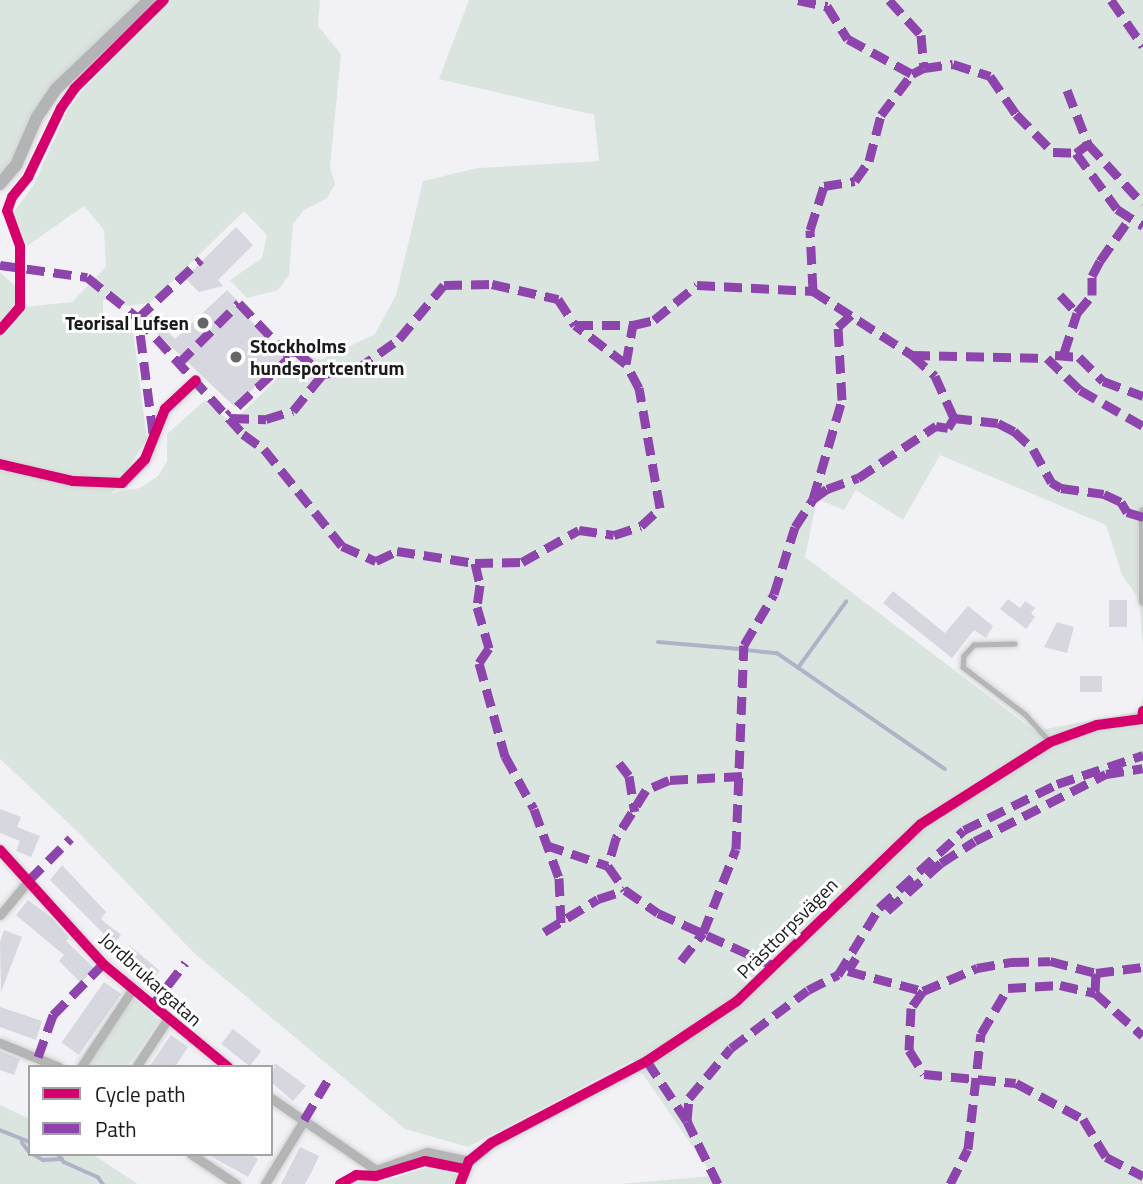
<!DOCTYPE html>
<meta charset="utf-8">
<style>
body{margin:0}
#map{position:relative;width:1143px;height:1184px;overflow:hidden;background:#f2f2f6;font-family:"Titillium Web",sans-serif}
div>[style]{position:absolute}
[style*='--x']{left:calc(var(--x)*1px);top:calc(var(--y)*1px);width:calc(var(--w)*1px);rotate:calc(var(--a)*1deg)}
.green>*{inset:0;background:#dbe5df}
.stream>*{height:3.5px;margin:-1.75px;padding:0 1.75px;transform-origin:1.75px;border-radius:1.75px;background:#b0b2c8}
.building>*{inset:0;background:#d6d7df;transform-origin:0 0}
.roads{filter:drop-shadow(0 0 2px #d0d0d2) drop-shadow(0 0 2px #d0d0d2)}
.lane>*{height:4.5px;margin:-2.25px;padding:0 2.25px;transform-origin:2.25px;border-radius:2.25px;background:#b4b5b5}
.street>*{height:9px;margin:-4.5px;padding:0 4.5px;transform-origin:4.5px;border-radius:4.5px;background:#b4b5b5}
.secondary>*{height:12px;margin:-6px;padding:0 6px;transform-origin:6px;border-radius:6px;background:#b3b4b5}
.quiet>*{height:9px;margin-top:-4.5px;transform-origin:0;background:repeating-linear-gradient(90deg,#8e44ad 0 18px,transparent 0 27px)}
.cycleway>*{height:10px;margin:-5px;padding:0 5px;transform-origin:5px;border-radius:5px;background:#d6006c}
.dots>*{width:19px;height:19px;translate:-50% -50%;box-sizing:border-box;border:4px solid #fefefe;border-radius:50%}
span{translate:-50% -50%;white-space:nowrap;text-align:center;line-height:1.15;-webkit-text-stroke:6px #fefefe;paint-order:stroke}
.poi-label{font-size:19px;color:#1a1a1d;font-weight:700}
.right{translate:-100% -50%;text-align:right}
.left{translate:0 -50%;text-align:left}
.street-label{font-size:19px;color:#1a1a1d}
.legend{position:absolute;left:28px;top:1065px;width:245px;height:91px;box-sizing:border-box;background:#fefefe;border:2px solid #a3a3a4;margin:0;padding:9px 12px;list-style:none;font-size:21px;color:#1a1a1d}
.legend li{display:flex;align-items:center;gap:14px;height:35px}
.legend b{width:35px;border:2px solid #a3a3a4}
</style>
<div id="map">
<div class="green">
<i style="clip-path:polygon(0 0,142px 0,53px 86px,0 178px)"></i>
<i style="clip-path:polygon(169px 0,320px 0,318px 26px,341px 54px,330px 167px,335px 184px,327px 198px,304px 210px,293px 224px,289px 275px,278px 290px,247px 298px,230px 280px,262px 258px,267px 235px,244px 211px,150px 303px,126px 306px,103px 299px,103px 317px,110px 325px,132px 323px,147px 439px,112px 493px,140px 488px,158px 476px,167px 461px,167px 434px,205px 400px,232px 423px,302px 354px,321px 360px,375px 334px,396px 295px,423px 181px,478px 168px,599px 161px,594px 115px,439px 79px,469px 0,1143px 0,1143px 649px,1139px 599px,1122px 575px,1106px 525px,940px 455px,903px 520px,856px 490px,844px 510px,817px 499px,805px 557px,1035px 731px,1140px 711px,1143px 695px,1143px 1184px,619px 1184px,713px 1176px,633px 1060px,468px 1147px,405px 1129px,195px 954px,77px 831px,0 759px,0 272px,16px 287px,23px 307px,72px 302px,106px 267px,104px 230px,84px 206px,27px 246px,13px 213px,33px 186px,67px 111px,83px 89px)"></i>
<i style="clip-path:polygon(134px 999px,159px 1021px,127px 1067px,84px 1067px)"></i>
<i style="clip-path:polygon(0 1105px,30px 1119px,30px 1154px,92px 1154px,138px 1184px,0 1184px)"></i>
<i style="clip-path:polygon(430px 1166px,458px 1174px,454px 1184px,346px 1184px,358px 1179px,387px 1180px)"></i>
</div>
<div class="stream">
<i style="--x:658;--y:642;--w:82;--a:4.9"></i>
<i style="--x:746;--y:650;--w:31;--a:6"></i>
<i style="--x:777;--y:653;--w:204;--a:34.6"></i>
<i style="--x:798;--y:668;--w:82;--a:-54"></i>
<i style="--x:0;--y:1130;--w:32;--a:22"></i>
<i style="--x:22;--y:1142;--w:14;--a:54"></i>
<i style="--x:33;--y:1154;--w:12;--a:31"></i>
<i style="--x:43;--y:1160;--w:19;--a:-3"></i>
<i style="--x:58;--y:1154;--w:10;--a:53"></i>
<i style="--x:64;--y:1162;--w:37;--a:24"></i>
<i style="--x:98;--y:1177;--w:9;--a:54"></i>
</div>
<div class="building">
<i style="clip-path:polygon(236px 227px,253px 245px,218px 280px,223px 286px,199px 292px,185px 278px)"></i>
<i style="clip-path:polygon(227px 290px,238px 301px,234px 304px,286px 356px,235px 407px,144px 321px,151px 315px,175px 339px)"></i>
<i style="clip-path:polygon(893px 591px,945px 633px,968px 606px,993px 626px,986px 638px,974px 630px,952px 658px,883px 603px)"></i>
<i style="clip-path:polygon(1008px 599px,1020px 608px,1025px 601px,1035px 608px,1031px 613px,1035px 617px,1026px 629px,1000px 609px)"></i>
<i style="left:1109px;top:600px;width:18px;height:27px"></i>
<i style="clip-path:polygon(1057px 622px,1074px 627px,1067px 653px,1044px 647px)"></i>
<i style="left:1080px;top:676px;width:22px;height:16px"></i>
<i style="clip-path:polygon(0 809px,21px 817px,17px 827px,40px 836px,31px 857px,16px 851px,20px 841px,0 833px)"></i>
<i style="clip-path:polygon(62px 865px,106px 912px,101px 919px,121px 935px,109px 950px,100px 943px,106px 936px,50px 880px)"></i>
<i style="clip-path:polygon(28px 900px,52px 918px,69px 938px,66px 941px,94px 968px,81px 983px,59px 961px,64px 955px,16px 915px)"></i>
<i style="clip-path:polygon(4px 930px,22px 937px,1px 992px,0 942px)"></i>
<i style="left:129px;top:945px;width:40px;height:20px;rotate:40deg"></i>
<i style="left:104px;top:982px;width:21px;height:74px;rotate:35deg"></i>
<i style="clip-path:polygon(0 1007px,42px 1021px,36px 1040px,0 1027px)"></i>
<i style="left:233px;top:1029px;width:36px;height:19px;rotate:38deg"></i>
<i style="clip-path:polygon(171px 1035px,188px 1047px,175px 1067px,149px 1067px)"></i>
<i style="clip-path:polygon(0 1051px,20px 1059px,14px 1075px,0 1070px)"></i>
<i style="clip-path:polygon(275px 1063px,306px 1086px,293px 1101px,271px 1082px)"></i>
<i style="clip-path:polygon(300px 1147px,319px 1156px,312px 1171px,305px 1184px,281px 1184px)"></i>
<i style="clip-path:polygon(207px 1154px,250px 1154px,258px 1159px,248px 1177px)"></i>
</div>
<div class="roads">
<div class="lane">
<i style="--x:1015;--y:644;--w:41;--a:178.6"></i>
<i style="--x:974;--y:645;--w:15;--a:132"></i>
<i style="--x:964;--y:656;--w:11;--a:95"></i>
<i style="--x:963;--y:667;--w:78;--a:37.2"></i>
<i style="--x:1025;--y:714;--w:38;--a:48"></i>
</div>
<div class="street">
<i style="--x:0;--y:464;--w:75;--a:13.1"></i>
<i style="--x:73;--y:481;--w:49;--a:2.3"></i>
<i style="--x:122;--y:483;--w:33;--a:-46"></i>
<i style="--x:145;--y:459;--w:54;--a:-68.2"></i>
<i style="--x:165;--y:409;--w:42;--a:-43.1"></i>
<i style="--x:1143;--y:511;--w:90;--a:90"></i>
<i style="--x:0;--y:850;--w:154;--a:47.9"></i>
<i style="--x:103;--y:964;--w:162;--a:39.5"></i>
<i style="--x:0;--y:915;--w:45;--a:-50.4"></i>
<i style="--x:0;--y:1043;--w:64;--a:22.1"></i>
<i style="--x:81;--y:1067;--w:92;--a:-56.5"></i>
<i style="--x:136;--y:1067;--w:56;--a:-56.6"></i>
<i style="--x:271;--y:1098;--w:127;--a:34.4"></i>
<i style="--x:376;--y:1170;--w:54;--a:-19.4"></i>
<i style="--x:427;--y:1152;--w:43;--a:12.1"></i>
<i style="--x:191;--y:1154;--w:54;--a:33.7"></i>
<i style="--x:265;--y:1184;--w:75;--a:-58.6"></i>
<i style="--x:460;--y:1184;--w:25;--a:-69"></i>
<i style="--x:469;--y:1161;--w:28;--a:-39"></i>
<i style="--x:491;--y:1143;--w:176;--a:-27.7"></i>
<i style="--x:647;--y:1061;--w:108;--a:-33.7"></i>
<i style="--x:737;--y:1001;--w:255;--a:-43.9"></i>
<i style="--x:921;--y:824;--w:153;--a:-32.4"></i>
<i style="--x:1050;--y:742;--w:50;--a:-19.9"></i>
<i style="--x:1097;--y:725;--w:45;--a:-7.6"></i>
<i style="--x:1142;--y:719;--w:8;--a:-83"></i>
</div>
<div class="secondary">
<i style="--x:0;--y:184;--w:25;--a:-50"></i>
<i style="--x:16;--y:165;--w:52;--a:-66.4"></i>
<i style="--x:37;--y:117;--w:34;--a:-56"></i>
<i style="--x:56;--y:89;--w:129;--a:-43.7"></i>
</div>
</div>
<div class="quiet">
<i style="--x:798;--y:0;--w:30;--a:12"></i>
<i style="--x:827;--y:6;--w:39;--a:58"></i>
<i style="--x:848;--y:39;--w:73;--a:28.7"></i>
<i style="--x:889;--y:0;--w:47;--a:47.6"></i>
<i style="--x:921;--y:35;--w:33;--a:85"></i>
<i style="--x:1111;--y:0;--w:56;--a:55.2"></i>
<i style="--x:1067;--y:90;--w:58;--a:68.7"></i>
<i style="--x:1076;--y:153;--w:69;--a:53.8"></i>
<i style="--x:1117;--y:209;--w:31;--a:33"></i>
<i style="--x:0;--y:265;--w:88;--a:7.9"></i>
<i style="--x:87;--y:277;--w:65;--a:38.8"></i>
<i style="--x:138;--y:318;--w:156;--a:47.8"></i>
<i style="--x:243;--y:434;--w:26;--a:36"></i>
<i style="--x:264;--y:449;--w:124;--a:51.2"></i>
<i style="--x:342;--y:546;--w:37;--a:24"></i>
<i style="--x:376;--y:561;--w:23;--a:-25"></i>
<i style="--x:397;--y:551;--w:79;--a:8.7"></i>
<i style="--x:475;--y:563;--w:47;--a:-1.2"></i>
<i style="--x:522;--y:562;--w:65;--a:-29.3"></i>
<i style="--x:579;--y:530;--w:35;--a:8"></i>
<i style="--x:614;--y:535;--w:28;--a:-18"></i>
<i style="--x:641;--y:526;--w:26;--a:-43"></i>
<i style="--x:660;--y:508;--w:122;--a:-99.9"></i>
<i style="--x:639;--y:388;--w:27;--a:-118"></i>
<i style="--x:626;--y:364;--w:64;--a:-142.6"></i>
<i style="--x:813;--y:291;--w:61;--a:-92.8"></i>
<i style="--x:810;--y:230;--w:46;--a:-72.3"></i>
<i style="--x:824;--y:186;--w:31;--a:-9"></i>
<i style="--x:855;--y:181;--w:24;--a:-55"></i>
<i style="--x:869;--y:161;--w:48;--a:-75.4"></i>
<i style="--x:881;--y:115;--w:51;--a:-52.9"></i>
<i style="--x:912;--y:74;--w:13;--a:-27"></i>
<i style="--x:924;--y:68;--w:29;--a:-8"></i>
<i style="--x:953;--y:64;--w:39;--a:18"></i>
<i style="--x:990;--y:76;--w:46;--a:55.6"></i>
<i style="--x:1016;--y:114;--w:53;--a:45.8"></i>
<i style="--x:1053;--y:152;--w:23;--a:2"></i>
<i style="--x:1076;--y:153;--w:15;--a:-37"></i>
<i style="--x:1088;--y:144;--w:81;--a:47.5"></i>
<i style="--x:1060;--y:295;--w:25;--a:47"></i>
<i style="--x:285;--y:351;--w:12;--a:5"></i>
<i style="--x:297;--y:352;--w:34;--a:40"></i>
<i style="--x:1064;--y:353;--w:42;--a:-72"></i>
<i style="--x:1077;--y:313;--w:23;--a:-50"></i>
<i style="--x:1092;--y:295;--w:19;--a:-90"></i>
<i style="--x:1092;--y:276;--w:17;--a:-62"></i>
<i style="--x:1100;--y:261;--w:52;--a:-55.1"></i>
<i style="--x:912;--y:355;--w:31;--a:42"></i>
<i style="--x:935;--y:376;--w:46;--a:65.7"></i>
<i style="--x:954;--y:418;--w:44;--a:6.5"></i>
<i style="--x:998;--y:423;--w:18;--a:27"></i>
<i style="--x:1014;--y:431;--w:26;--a:43"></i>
<i style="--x:1033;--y:449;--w:38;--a:61"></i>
<i style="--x:1051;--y:482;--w:12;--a:31"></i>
<i style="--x:1061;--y:488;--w:43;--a:7.9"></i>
<i style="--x:1104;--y:494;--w:19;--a:25"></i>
<i style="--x:1121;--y:502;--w:12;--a:59"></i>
<i style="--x:1127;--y:512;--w:17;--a:17"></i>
<i style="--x:1055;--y:355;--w:24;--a:5"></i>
<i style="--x:1079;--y:357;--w:34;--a:45"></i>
<i style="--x:1103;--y:381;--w:43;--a:20.6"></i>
<i style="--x:179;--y:363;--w:85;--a:-45"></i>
<i style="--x:239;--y:303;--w:74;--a:46.6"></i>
<i style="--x:290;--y:357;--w:85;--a:136.9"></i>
<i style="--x:626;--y:364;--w:40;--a:-80"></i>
<i style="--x:231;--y:418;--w:35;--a:2"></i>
<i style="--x:266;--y:419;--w:28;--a:-17"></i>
<i style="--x:293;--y:411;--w:48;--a:-51"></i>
<i style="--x:323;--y:374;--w:34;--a:-8"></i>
<i style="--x:357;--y:369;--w:52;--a:-35.5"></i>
<i style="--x:399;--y:339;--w:70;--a:-50.2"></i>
<i style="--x:444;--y:285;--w:48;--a:-1.2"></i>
<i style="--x:492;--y:284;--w:68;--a:12.8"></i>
<i style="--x:558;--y:299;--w:31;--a:57"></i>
<i style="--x:575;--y:325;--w:58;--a:0"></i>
<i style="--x:633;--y:325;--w:22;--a:-13"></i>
<i style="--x:654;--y:320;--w:55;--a:-39.1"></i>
<i style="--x:697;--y:285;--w:116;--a:3"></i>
<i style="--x:813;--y:291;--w:118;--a:32.9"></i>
<i style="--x:912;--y:355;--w:135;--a:1.3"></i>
<i style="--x:1047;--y:358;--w:46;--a:44.1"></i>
<i style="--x:1080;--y:390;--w:73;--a:29.7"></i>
<i style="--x:153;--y:433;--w:116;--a:-97.4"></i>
<i style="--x:138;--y:318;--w:86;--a:-43.1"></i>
<i style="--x:813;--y:499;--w:103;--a:-73.7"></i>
<i style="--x:842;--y:400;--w:73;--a:-93.1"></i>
<i style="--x:838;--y:327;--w:18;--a:-43"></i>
<i style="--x:475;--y:563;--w:23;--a:77"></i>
<i style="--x:480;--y:585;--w:22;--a:98"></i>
<i style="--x:477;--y:607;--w:43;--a:73.7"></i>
<i style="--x:489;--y:648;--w:18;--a:124"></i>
<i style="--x:479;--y:663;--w:97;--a:74.4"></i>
<i style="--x:505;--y:756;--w:60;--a:61.3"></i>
<i style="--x:534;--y:809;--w:73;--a:70.1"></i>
<i style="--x:559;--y:878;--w:46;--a:87.5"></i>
<i style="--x:619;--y:763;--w:16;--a:52"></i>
<i style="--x:629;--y:776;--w:36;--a:81"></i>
<i style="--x:742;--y:776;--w:73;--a:176.9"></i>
<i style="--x:669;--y:780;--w:25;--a:157"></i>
<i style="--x:646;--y:790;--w:57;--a:122"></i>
<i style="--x:616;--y:838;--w:29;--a:106"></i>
<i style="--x:608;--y:866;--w:29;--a:55"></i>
<i style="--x:625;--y:890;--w:40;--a:34.9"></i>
<i style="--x:658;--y:913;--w:131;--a:24.4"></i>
<i style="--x:546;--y:845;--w:65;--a:18.7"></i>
<i style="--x:29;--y:880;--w:59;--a:-45"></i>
<i style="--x:887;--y:911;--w:72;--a:-41.6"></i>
<i style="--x:941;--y:863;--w:40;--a:-32.9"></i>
<i style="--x:975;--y:841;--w:147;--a:-27.1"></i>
<i style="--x:1106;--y:774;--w:37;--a:-9"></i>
<i style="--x:544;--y:932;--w:63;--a:-31.4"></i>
<i style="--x:598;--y:899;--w:28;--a:-18"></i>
<i style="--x:856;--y:958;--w:15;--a:122"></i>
<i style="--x:848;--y:971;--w:78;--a:14.9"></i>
<i style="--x:923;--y:991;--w:59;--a:-23.1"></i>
<i style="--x:977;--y:968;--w:35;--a:-10"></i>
<i style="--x:1011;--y:962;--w:39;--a:-1"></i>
<i style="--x:1050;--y:961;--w:48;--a:14.6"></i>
<i style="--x:1096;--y:973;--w:47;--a:-7.3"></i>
<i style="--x:681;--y:961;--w:36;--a:-52"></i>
<i style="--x:703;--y:933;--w:90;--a:-68.6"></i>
<i style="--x:736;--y:849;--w:204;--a:-87.8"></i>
<i style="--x:744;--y:645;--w:59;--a:-59.5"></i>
<i style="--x:774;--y:594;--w:70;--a:-72.6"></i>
<i style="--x:795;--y:527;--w:33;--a:-57"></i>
<i style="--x:813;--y:499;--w:17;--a:-36"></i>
<i style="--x:827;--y:489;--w:33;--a:-20"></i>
<i style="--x:858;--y:478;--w:94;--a:-33.7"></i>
<i style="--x:936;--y:426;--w:12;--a:9"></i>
<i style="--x:948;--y:428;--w:12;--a:-59"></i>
<i style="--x:1096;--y:973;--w:20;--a:93"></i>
<i style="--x:1095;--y:993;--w:64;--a:41.9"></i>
<i style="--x:923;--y:991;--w:21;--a:125"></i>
<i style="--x:911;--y:1008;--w:42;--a:92.7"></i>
<i style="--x:909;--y:1050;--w:28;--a:58"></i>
<i style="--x:924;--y:1074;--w:92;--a:5.6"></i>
<i style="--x:1016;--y:1083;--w:76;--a:28.2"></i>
<i style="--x:1083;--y:1119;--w:44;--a:58.8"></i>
<i style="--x:1106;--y:1157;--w:42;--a:27.2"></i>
<i style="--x:151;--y:1007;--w:56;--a:-52.3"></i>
<i style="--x:38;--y:1057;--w:45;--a:-70.3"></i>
<i style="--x:53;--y:1015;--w:71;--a:-45.6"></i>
<i style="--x:647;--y:1061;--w:72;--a:56.3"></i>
<i style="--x:304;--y:1120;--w:49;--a:-59.2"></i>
<i style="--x:718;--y:1184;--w:70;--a:-116.2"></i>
<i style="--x:687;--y:1121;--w:23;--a:-85"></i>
<i style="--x:689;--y:1098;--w:65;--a:-50"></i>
<i style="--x:731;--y:1048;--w:96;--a:-37"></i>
<i style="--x:808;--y:990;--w:34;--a:-27"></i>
<i style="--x:838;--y:975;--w:79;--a:-58.5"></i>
<i style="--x:879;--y:908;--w:115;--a:-42.5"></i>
<i style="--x:964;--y:830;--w:104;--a:-26.3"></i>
<i style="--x:1057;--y:784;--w:91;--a:-18.6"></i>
<i style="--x:950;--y:1184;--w:39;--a:-63"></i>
<i style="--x:968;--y:1149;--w:116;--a:-83.6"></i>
<i style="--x:981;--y:1034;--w:53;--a:-59.6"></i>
<i style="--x:1008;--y:988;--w:52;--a:-3.3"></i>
<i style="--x:1060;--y:985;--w:36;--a:13"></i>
</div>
<div class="cycleway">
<i style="--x:0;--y:330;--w:30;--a:-49"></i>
<i style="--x:20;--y:307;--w:61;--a:-90"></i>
<i style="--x:20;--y:246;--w:37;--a:-110"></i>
<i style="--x:7;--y:211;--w:15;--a:-70"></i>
<i style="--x:12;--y:197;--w:26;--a:-51"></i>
<i style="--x:28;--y:177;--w:76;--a:-64.4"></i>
<i style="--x:61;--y:108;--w:24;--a:-55"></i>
<i style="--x:75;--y:88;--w:125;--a:-44.7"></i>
<i style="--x:0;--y:464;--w:75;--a:13.1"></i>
<i style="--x:73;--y:481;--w:49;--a:2.3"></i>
<i style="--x:122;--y:483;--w:33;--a:-46"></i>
<i style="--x:145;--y:459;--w:54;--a:-68.2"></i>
<i style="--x:165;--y:409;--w:42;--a:-43.1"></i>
<i style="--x:0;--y:850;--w:154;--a:47.9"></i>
<i style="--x:103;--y:964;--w:162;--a:39.5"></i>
<i style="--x:340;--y:1184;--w:18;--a:-29"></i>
<i style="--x:356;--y:1175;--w:20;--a:3"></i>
<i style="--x:376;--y:1176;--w:51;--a:-17"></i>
<i style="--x:425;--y:1161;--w:41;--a:11.3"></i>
<i style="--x:460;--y:1184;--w:25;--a:-69"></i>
<i style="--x:469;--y:1161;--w:28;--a:-39"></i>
<i style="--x:491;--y:1143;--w:176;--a:-27.7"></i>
<i style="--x:647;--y:1061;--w:108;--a:-33.7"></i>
<i style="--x:737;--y:1001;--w:255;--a:-43.9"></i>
<i style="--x:921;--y:824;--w:153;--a:-32.4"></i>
<i style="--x:1050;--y:742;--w:50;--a:-19.9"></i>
<i style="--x:1097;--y:725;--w:45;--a:-7.6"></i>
<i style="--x:1142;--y:719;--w:8;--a:-83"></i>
</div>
<div class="dots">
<i style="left:203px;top:323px;background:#666669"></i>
<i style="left:236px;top:357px;background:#666669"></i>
</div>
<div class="poi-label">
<span class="right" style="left:189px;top:323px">Teorisal Lufsen</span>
<span class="left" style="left:250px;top:357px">Stockholms<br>hundsportcentrum</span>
</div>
<div class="street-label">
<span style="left:787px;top:928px;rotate:-45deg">Prästtorpsvägen</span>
<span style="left:151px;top:979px;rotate:42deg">Jordbrukargatan</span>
</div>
<ul class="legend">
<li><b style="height:9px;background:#d6006c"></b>Cycle path</li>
<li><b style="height:9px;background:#8e44ad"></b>Path</li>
</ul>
</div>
